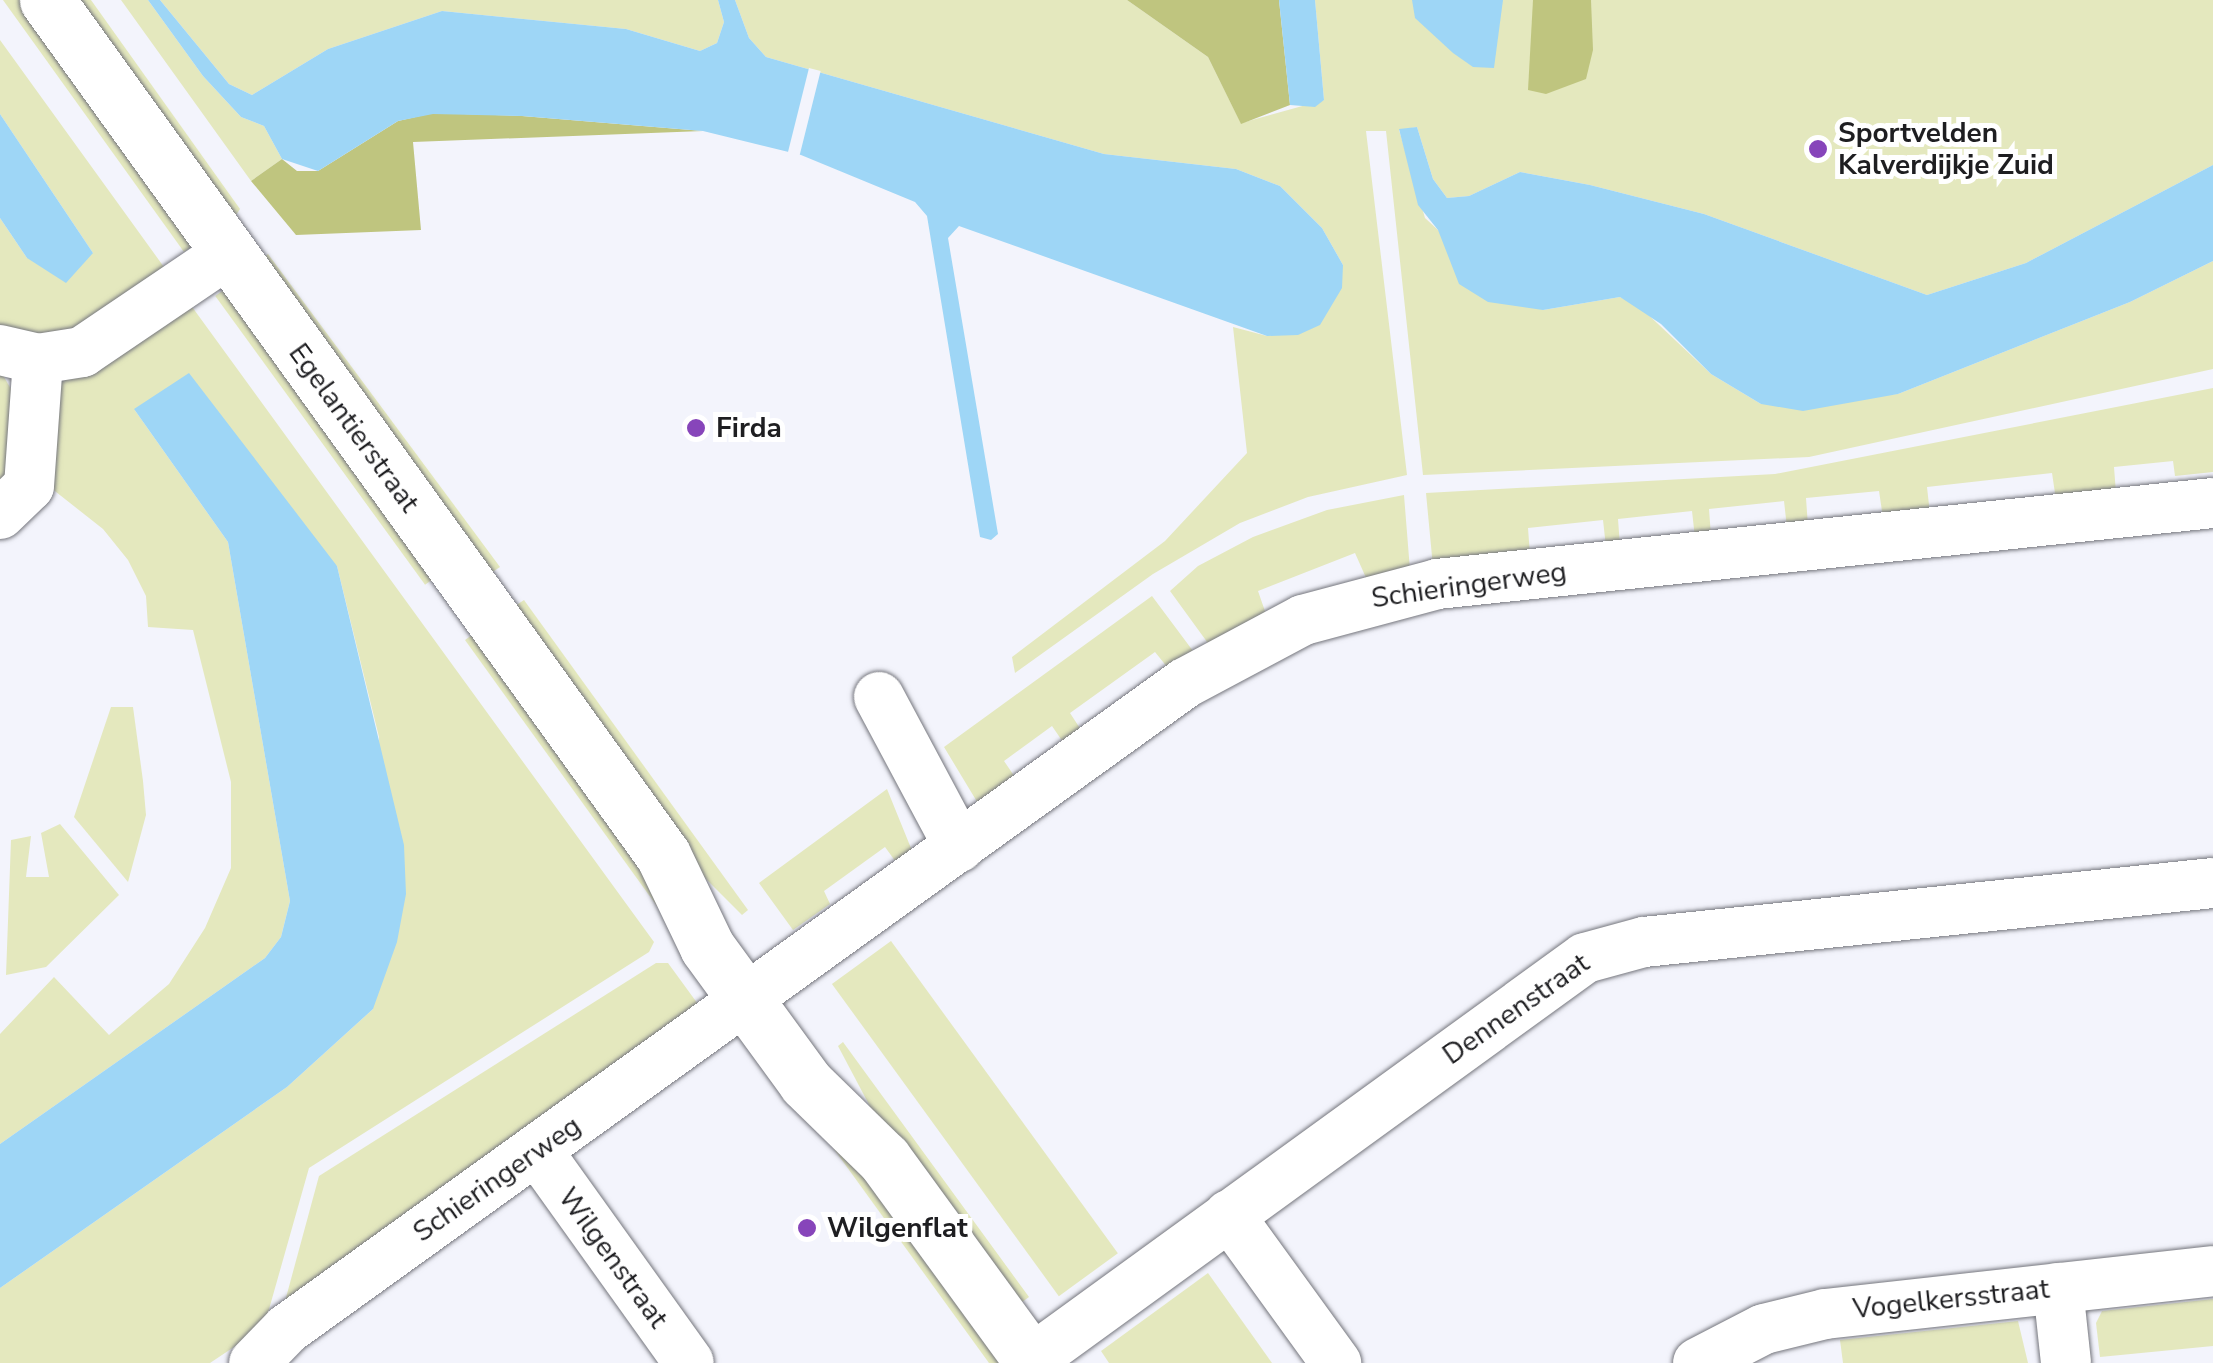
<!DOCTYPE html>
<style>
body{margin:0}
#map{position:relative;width:2213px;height:1363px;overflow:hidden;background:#f3f4fc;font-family:"Nunito Sans",sans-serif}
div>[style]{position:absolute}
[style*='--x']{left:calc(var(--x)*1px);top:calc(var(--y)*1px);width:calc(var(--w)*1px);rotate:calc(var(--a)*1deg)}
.green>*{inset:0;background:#e4e8be;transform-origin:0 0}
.forest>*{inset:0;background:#bfc57f}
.water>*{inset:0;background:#9ed6f6}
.pier>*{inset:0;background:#f3f4fc;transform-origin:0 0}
.roads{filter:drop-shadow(0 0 2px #75767d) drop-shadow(0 0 2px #75767d)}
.minor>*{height:50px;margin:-25px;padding:0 25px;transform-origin:25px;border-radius:25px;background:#fff}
.major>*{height:55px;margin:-27.5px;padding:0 27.5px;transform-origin:27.5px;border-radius:27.5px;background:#fff}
.dots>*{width:28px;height:28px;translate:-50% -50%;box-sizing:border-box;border:5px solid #fff;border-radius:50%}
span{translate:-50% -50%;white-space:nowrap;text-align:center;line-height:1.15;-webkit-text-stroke:10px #fff;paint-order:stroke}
.poi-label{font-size:28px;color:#1e1e21;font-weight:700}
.left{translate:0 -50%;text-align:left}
.street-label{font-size:28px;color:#1e1e21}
</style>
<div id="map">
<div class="green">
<i style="clip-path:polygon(3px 0,25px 0,197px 243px,184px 252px)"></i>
<i style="clip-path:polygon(70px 0,91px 0,240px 209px,232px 221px)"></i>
<i style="clip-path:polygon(121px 0,148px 0,203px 76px,241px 117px,264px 126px,282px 159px,251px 181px)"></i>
<i style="clip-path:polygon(160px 0,718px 0,724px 22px,717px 43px,700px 51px,626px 29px,442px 11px,328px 49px,252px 95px,229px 84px)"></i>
<i style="clip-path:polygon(735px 0,1127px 0,1208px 57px,1241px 123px,1324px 100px,1315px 0,2213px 0,2213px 165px,2026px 263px,1927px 295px,1704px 214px,1590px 185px,1520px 172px,1469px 196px,1447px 198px,1433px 179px,1417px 127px,1399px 130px,1425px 218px,1438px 230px,1543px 310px,1620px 297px,1639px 306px,1711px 374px,1761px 404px,1898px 394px,2130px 302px,2213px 261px,2213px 369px,1809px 457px,1423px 475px,1386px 131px,1366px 131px,1407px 475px,1308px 497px,1240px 523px,1153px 574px,1015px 673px,1012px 657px,1165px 541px,1247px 453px,1233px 327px,1267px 336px,1343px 265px,1322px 228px,1280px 186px,1236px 169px,1104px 154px,766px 57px,749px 38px)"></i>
<i style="clip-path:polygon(0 40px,169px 274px,85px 333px,0 349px,0 218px,27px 258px,93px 253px,0 114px)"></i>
<i style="clip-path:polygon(268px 254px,500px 567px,485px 577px,259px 261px)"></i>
<i style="left:229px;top:286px;width:357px;height:17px;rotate:54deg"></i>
<i style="clip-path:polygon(190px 304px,654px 942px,649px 952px,309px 1168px,264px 1327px,210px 1363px,0 1363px,0 1288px,287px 1087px,373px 1009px,379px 737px,337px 566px,134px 409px,228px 542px,290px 901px,281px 937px,265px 958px,0 1144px,0 1034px,54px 977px,109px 1035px,169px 984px,205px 928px,231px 868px,231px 782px,193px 630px,148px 627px,146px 596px,128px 560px,103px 529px,51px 488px,55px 386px)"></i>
<i style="clip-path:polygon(0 370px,15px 396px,16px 473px,0 492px)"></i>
<i style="clip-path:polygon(2213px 388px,2213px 472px,2175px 476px,2173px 461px,2114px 467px,2116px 493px,2056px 500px,2052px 473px,1927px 487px,1930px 514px,1883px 518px,1879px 491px,1806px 498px,1808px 526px,1787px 528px,1784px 501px,1709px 509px,1711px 536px,1695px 538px,1692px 511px,1618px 519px,1620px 546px,1606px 547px,1603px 520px,1528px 528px,1530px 555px,1433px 567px,1426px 493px,1775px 474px)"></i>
<i style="clip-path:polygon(1404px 495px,1410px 570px,1367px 580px,1355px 553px,1258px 591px,1267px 617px,1210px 646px,1170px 591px,1198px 566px,1253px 537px,1327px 510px)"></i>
<i style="clip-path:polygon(1152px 596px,1196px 655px,1172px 673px,1155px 652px,1070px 713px,1085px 736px,1067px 748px,1052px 726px,1004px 761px,1019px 783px,982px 810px,944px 747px)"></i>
<i style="clip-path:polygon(524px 600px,748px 910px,742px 915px,698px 871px,509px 610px)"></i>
<i style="clip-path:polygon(479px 630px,668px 893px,690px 952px,465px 640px)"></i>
<i style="clip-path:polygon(111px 707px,133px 707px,143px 781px,146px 815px,128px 882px,74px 817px)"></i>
<i style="clip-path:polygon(887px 789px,915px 858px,901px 869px,885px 847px,824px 891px,830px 904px,793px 930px,759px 883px)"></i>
<i style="clip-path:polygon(60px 824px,119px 895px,46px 967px,6px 975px,11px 840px,31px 836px,26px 877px,49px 877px,41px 833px)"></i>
<i style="left:891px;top:941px;width:386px;height:73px;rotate:54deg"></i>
<i style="clip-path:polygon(656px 963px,668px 963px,703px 1011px,281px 1316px,319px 1176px)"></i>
<i style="clip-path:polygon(843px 1042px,1029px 1297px,1014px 1308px,874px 1114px,838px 1046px)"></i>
<i style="clip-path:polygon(791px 1079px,1010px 1363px,989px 1363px,786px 1083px)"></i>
<i style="clip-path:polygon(1208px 1273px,1272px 1363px,1109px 1363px,1101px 1351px)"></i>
<i style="clip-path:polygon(2213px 1299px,2213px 1346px,2100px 1357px,2096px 1323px,2102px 1311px)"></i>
<i style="clip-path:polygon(2018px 1321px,2028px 1363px,1843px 1363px,1840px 1340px)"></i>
</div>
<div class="forest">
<i style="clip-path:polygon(1127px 0,1279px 0,1290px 105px,1241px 124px,1208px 57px)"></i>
<i style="clip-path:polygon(1533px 0,1591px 0,1593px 50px,1586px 79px,1546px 94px,1528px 90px)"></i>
<i style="clip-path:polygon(433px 113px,522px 116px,703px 131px,413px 142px,421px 230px,296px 235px,251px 181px,282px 159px,297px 171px,318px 171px,398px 121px)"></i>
</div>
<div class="water">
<i style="clip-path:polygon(148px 0,160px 0,229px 84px,252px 95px,328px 49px,442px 11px,626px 29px,700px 51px,717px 43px,724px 22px,718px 0,735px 0,749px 38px,766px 57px,1104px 154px,1236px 169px,1280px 186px,1322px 228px,1343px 265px,1342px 288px,1320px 325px,1298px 335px,1267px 336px,959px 226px,948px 238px,998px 534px,991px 540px,980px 537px,927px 216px,915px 202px,801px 155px,703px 131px,522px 116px,433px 114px,398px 121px,318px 171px,282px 159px,264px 126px,241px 117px,203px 76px)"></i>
<i style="clip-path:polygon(1279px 0,1315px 0,1324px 100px,1315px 107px,1290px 105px)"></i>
<i style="clip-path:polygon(1412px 0,1503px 0,1494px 68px,1473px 67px,1453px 53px,1415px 18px)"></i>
<i style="clip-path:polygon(0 114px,93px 253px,66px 283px,27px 258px,0 218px)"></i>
<i style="clip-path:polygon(1417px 127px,1433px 179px,1447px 198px,1469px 196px,1520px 172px,1590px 185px,1704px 214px,1927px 295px,2026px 263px,2213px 165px,2213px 261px,2130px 302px,1898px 394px,1803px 411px,1761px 404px,1711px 374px,1661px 324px,1620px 297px,1543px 310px,1488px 302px,1459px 284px,1438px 230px,1418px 205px,1399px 129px)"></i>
<i style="clip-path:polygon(189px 373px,337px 566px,404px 845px,406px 894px,397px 942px,373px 1009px,287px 1087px,0 1288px,0 1144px,265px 958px,281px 937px,290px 901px,228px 542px,134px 409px)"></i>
</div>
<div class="pier">
<i style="left:809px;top:68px;width:12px;height:90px;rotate:14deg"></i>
</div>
<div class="roads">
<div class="minor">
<i style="--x:0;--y:350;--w:39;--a:13"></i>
<i style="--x:38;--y:359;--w:45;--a:-9"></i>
<i style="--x:82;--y:352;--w:176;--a:-34.1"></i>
<i style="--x:0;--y:514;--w:40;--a:-44"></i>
<i style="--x:29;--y:486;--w:127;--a:-85.9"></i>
<i style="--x:879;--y:697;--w:170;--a:61.9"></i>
<i style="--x:538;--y:1152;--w:259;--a:54.4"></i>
<i style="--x:1229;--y:1215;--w:183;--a:54.1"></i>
<i style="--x:2058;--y:1288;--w:75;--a:83.9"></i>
<i style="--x:1031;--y:1360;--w:684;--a:-35.97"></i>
<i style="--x:1585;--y:958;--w:61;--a:-15.2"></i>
<i style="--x:1644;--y:942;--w:572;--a:-5.92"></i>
<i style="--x:254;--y:1363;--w:47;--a:-45.9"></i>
<i style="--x:287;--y:1329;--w:1106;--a:-35.73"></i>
<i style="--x:1185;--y:683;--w:134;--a:-28.1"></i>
<i style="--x:1303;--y:620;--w:139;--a:-15"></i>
<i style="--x:1437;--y:584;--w:780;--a:-5.96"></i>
<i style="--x:1698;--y:1363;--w:74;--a:-27.3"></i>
<i style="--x:1764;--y:1329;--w:63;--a:-13.8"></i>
<i style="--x:1825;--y:1314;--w:390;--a:-6.3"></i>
</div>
<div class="major">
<i style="--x:47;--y:0;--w:1054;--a:54.23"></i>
<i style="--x:663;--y:855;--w:102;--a:64.4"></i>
<i style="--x:707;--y:947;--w:168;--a:53.9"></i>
<i style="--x:806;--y:1083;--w:109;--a:44.3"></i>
<i style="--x:884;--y:1159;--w:253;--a:53.9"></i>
</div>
</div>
<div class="dots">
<i style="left:1818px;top:149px;background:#8745ba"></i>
<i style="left:696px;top:428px;background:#8745ba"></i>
<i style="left:807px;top:1228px;background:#8745ba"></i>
</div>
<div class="poi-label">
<span class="left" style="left:1838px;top:149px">Sportvelden<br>Kalverdijkje Zuid</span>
<span class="left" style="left:716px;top:428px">Firda</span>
<span class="left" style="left:827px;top:1228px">Wilgenflat</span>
</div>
<div class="street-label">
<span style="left:354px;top:428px;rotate:54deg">Egelantierstraat</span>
<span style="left:1469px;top:585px;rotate:-8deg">Schieringerweg</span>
<span style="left:1516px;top:1009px;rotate:-35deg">Dennenstraat</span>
<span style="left:497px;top:1179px;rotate:-35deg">Schieringerweg</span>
<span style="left:613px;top:1258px;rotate:54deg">Wilgenstraat</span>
<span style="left:1951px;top:1299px;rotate:-6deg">Vogelkersstraat</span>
</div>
</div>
